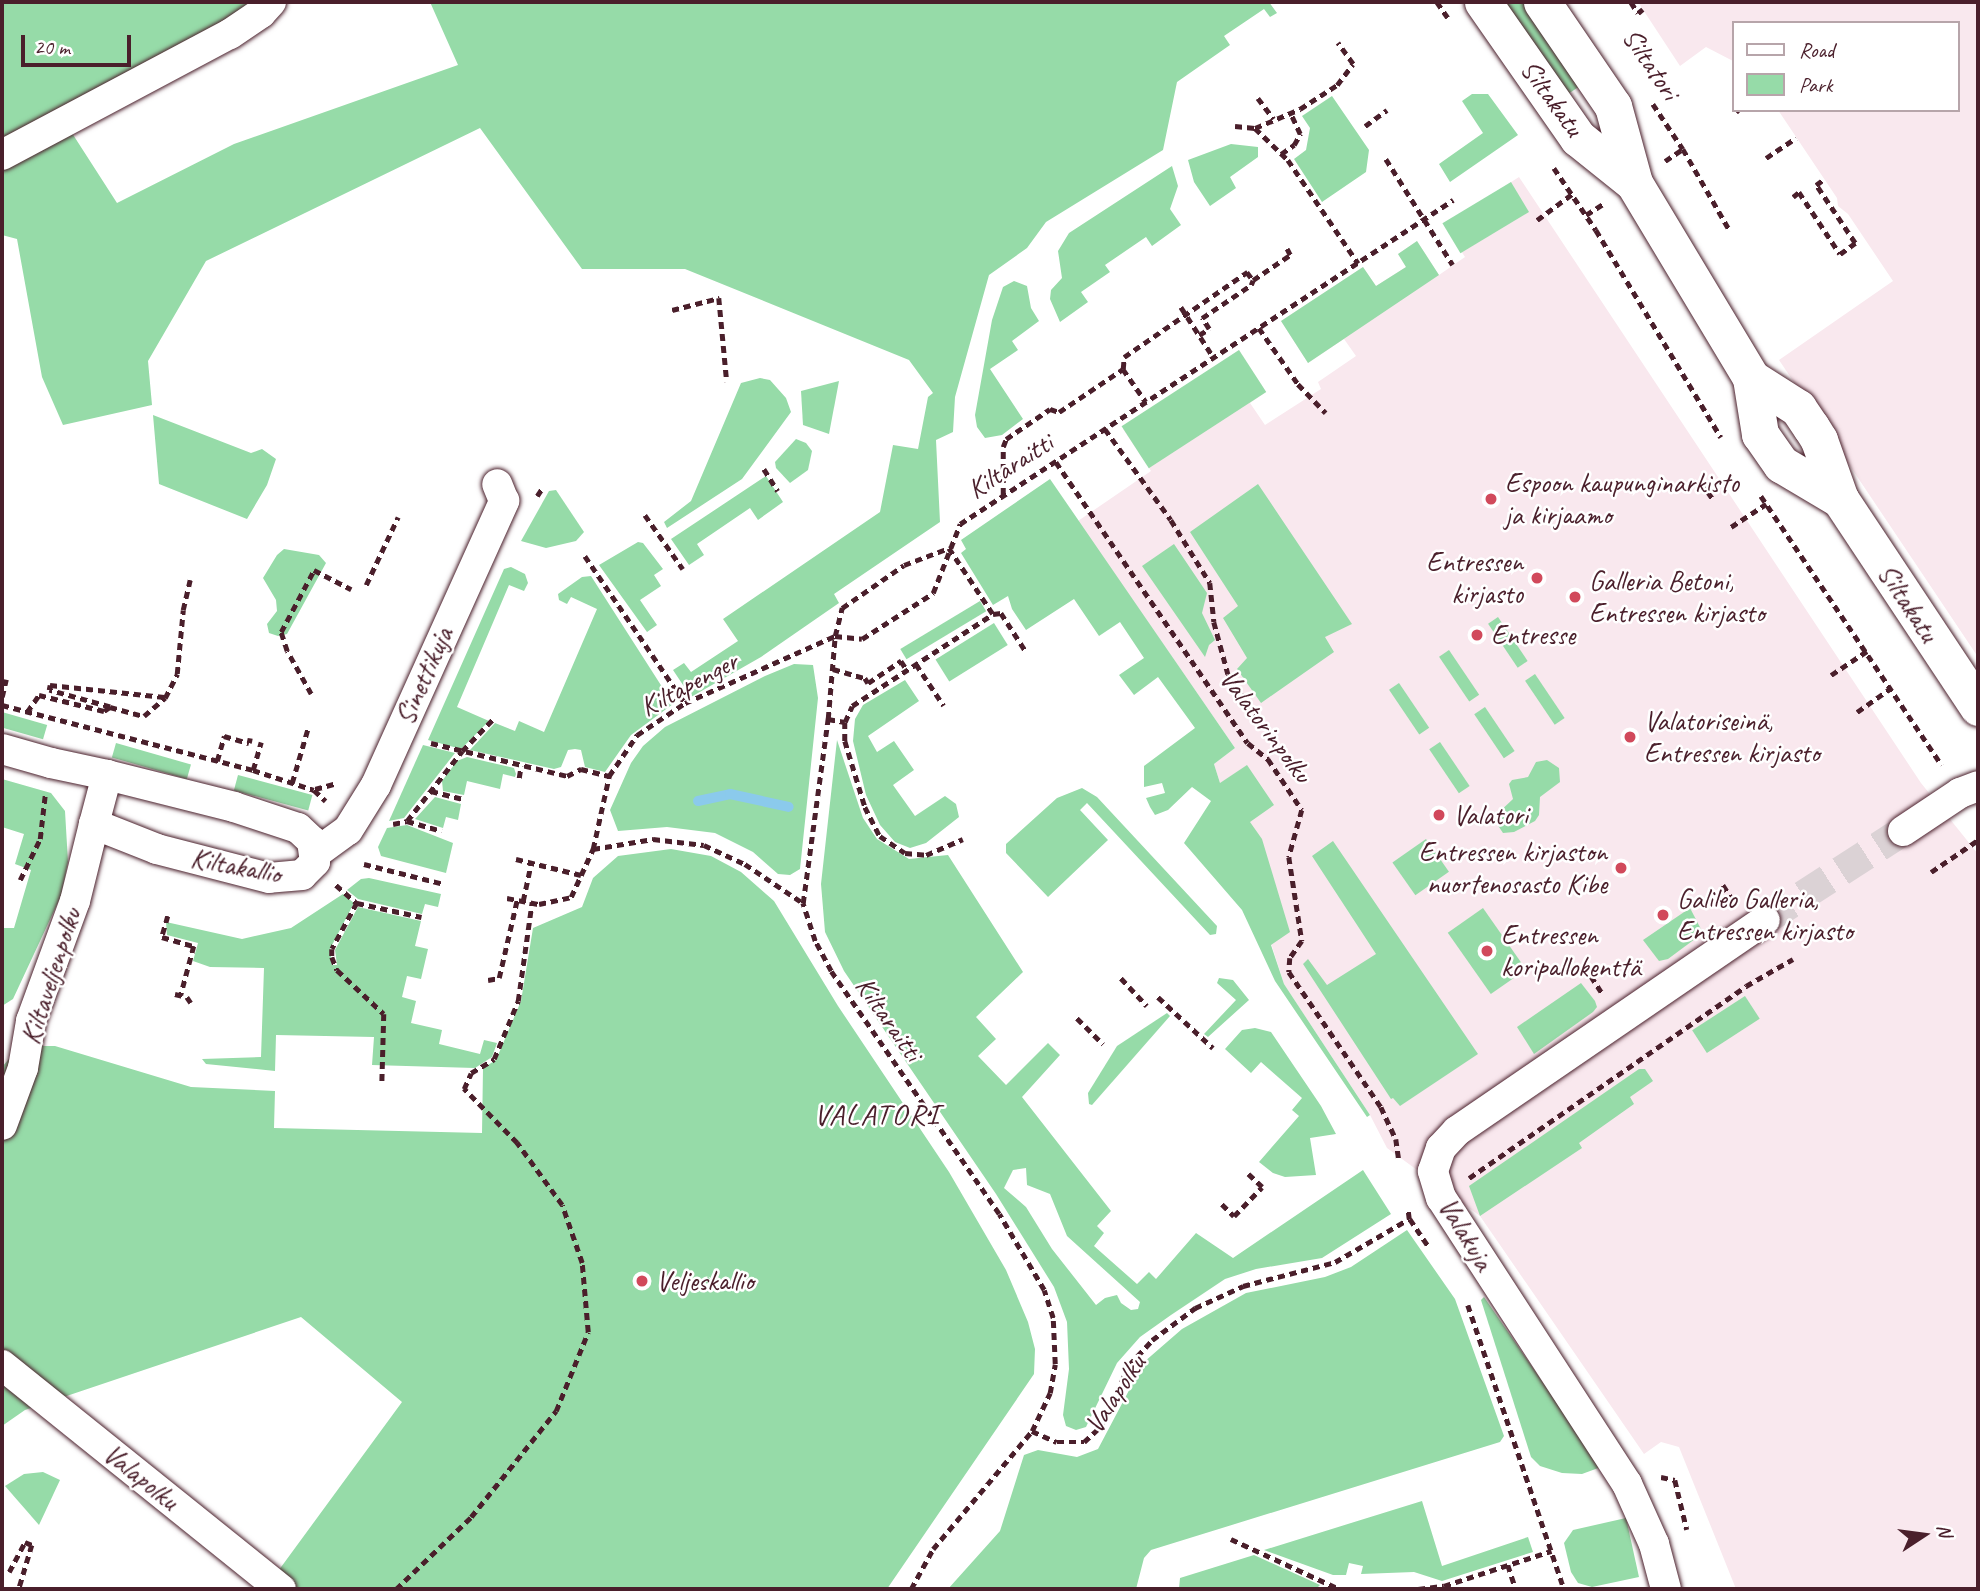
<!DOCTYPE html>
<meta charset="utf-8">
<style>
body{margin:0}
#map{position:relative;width:1980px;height:1591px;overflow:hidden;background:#fff;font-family:Caveat,sans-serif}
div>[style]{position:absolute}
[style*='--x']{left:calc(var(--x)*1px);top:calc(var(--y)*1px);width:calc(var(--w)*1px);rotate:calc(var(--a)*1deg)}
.built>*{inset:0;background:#f9e8ee}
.green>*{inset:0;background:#96dba8;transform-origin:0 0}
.stream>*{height:10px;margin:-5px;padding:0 5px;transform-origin:5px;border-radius:5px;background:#8bcaec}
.minor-tunnel>*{height:30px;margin-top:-15px;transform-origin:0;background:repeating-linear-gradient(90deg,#dbd2d5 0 30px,transparent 0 45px)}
.path>*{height:4.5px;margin-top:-2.25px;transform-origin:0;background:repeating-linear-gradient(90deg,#4a1f2b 0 7px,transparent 0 12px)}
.roads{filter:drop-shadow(0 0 2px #4a1f2b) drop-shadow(0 0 2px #4a1f2b)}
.minor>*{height:30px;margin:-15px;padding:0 15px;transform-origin:15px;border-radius:15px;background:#fff}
.tertiary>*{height:37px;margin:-18.5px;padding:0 18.5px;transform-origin:18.5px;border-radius:18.5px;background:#fff}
.dots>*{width:19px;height:19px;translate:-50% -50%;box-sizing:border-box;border:4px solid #fff;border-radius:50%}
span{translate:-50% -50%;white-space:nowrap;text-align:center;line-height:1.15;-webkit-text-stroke:5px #fff;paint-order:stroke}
.street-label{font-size:28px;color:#4a1f2b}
.poi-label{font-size:28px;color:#4a1f2b}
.left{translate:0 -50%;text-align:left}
.right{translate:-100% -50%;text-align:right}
.neighbourhood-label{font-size:30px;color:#4a1f2b;letter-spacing:2px}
.frame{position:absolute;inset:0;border:4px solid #4a1f2b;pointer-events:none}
.legend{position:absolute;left:1732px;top:21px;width:228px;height:91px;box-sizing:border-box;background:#fff;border:2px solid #b7a5aa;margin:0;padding:9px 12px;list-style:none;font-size:21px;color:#4a1f2b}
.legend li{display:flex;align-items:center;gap:14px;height:35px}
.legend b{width:35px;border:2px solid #b7a5aa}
.north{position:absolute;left:1889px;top:1500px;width:70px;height:70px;-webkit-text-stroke:5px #fff;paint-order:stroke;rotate:77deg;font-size:19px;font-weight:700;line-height:28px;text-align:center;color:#4a1f2b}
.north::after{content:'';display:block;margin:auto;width:24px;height:32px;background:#4a1f2b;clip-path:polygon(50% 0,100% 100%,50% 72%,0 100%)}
.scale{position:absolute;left:21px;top:35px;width:110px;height:32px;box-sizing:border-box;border:4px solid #4a1f2b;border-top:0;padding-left:9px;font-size:21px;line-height:24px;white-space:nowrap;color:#4a1f2b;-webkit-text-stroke:5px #fff;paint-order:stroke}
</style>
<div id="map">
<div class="built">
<i style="clip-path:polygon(1638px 2px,1978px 2px,1978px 657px,1779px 360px,1893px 281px,1848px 214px,1838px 206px,1837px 198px,1778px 110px,1957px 110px,1957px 23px,1733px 23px,1733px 61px,1706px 47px,1680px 66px)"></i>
<i style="clip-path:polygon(1519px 177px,1921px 783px,1978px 854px,1978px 1589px,1736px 1589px,1679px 1447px,1661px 1442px,1644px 1454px,1480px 1216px,1387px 1148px,1370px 1115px,1284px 984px,1214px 764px,1235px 748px,1078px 521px,1151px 471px,1123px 429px,1239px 350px,1266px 392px,1250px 403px,1265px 425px,1321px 389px,1318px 382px,1356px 356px,1344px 339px,1308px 363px,1281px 321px,1363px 267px,1376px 286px,1406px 267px,1398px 254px,1417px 241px,1439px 275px,1465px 257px,1444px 225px)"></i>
</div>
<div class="green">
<i style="clip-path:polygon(2px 2px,251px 2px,234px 17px,2px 141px)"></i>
<i style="clip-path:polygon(430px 2px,1269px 2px,1277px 13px,1270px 17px,1264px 9px,1224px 36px,1230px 45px,1177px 82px,1163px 150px,1046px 222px,1027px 248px,989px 275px,955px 397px,953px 432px,936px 440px,940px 522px,834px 594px,839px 603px,761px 657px,691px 697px,673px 670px,684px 663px,691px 672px,738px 641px,723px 619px,880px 512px,893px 445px,918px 449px,928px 397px,933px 393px,909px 360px,685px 269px,582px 269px,480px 128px,206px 261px,148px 361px,152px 405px,63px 425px,42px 377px,17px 239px,2px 235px,2px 167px,70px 130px,117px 203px,234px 144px,458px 65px)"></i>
<i style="clip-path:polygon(1496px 2px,1527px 2px,1583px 84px,1562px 98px)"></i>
<i style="clip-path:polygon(1472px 94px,1488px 94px,1518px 135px,1450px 182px,1439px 164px,1483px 133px,1462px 101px)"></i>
<i style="clip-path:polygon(1332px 96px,1369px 150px,1366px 172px,1322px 202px,1294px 159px,1306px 150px,1310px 128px,1302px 116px)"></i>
<i style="clip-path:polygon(1231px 144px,1258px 147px,1258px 157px,1230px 177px,1236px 188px,1210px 206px,1194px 182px,1188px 160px)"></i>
<i style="clip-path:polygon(1172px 166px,1178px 186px,1170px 209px,1181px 225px,1152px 246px,1146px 237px,1105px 265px,1110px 272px,1081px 292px,1088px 302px,1060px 322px,1050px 299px,1051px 290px,1062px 278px,1058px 251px,1069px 233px)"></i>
<i style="left:1511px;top:182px;width:35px;height:80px;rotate:59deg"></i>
<i style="clip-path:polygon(1417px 241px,1439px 275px,1308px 363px,1281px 321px,1363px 267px,1376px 286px,1406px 267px,1398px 254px)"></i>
<i style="clip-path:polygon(1014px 281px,1027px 286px,1031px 308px,1039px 321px,1012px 341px,1018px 350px,990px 369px,1023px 419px,1002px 435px,985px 438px,977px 427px,975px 415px,992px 320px,1003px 287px)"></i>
<i style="left:1239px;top:350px;width:50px;height:140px;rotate:57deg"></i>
<i style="clip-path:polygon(760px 378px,770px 380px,786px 398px,791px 412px,742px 479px,667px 528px,664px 522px,691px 501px,741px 383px)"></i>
<i style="clip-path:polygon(839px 381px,829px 434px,803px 425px,801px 391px)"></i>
<i style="clip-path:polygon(153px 415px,251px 453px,262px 449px,276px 459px,267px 485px,247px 519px,159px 484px)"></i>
<i style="clip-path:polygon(796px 439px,806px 443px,812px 451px,808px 470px,790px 483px,776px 468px,775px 462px)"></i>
<i style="clip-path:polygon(766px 476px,783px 502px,758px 520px,750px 508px,697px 544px,704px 555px,689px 565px,671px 539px)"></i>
<i style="clip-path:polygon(1050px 479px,1235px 748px,1214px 764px,1220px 783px,1247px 765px,1274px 805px,1250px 822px,1262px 839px,1290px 932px,1271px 945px,1284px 984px,1370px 1115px,1367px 1117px,1275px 981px,1242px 910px,1184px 843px,1211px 801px,1192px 787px,1168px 810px,1155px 815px,1150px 807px,1146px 798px,1165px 793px,1162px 783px,1144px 787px,1144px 766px,1195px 728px,1158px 677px,1134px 695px,1119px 675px,1144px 658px,1120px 622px,1099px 636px,1074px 599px,1026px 630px,1012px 609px,1008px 596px,993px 605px,961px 553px,966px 549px,961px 540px)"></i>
<i style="clip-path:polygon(1258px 484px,1352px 624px,1325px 637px,1334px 652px,1261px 703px,1237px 669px,1247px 658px,1223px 618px,1238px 606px,1190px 532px)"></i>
<i style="clip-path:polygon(556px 490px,584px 532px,576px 541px,546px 548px,521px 541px,549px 491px)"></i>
<i style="clip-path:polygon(638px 542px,643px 543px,663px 569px,654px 575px,661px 586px,640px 600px,657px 625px,647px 632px,599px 565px)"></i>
<i style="clip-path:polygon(1174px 544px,1207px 593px,1202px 613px,1215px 640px,1209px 645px,1205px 657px,1142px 566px)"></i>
<i style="clip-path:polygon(284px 549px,319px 555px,326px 563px,287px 634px,278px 636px,269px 633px,267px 624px,277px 611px,276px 600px,263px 578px,277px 555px)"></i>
<i style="clip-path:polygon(511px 567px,525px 574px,528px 583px,524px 591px,509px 585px,457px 707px,489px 721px,461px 749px,428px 740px,504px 569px)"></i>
<i style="clip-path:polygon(591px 576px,673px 704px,631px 735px,605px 772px,585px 767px,581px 750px,575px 749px,568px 750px,561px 767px,554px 769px,470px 750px,495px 723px,515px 731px,519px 721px,544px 732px,597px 609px,571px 597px,567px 604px,559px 600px,558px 594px,582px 577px)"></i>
<i style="left:980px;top:601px;width:12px;height:93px;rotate:59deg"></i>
<i style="left:1498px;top:617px;width:53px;height:12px;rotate:56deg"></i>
<i style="left:994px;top:623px;width:26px;height:69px;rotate:58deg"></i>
<i style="left:1449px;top:650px;width:54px;height:12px;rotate:56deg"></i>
<i style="clip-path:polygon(794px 664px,813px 665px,818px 698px,800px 869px,790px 875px,778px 874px,753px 852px,715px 833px,667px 827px,618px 831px,610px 810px,631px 763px,643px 746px,665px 727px,765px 676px)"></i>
<i style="left:1535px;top:674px;width:53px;height:12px;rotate:56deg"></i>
<i style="clip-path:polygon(905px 680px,919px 701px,868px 736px,877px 752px,894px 741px,914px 770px,893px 785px,915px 816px,945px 796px,956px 804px,959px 817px,926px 843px,910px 848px,895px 842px,880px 825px,866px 795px,853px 741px,855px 719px,863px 705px)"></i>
<i style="left:1399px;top:683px;width:54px;height:12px;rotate:56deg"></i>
<i style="left:1485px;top:707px;width:53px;height:13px;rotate:56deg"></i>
<i style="left:2px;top:712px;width:47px;height:15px;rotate:16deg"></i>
<i style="clip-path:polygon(evenodd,837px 740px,863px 818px,877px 839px,909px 859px,948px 855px,1023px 972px,976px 1017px,996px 1039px,978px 1056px,1006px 1085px,1048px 1043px,1060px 1055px,1022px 1097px,1111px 1211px,1097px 1226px,1104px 1233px,1094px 1246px,1137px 1284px,1149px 1272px,1156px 1279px,1196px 1233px,1233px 1258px,1363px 1170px,1391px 1214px,1322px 1258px,1256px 1269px,1225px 1279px,1171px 1315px,1140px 1337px,1117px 1363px,1086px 1427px,1076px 1430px,1066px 1426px,1063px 1415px,1069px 1369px,1067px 1322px,1054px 1287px,996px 1194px,844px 971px,825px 932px,821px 884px,837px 740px,1026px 1168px,1027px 1185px,1050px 1194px,1067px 1236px,1140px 1302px,1138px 1309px,1131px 1310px,1121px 1303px,1117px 1295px,1105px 1298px,1096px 1305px,1052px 1249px,1026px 1207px,1004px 1188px,1013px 1170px,1026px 1168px)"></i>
<i style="left:1440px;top:742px;width:53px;height:13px;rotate:56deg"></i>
<i style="left:116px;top:743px;width:78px;height:15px;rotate:16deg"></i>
<i style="clip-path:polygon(423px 745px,455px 753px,404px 818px,389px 821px)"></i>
<i style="clip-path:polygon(467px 757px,514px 768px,516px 774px,515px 777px,503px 774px,500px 789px,467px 781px,464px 795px,443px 791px,442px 781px,457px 761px)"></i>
<i style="clip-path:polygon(1547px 760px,1559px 768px,1560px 782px,1540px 797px,1539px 815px,1535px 821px,1514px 832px,1503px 833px,1495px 821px,1496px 815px,1513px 799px,1509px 784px,1512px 780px,1528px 777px,1536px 762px)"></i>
<i style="left:238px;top:775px;width:77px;height:16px;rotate:15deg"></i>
<i style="clip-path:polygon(2px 779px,51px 793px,65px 811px,68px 862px,61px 896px,13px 999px,2px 1006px,2px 928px,14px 928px,31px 870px,15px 864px,24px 834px,2px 827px)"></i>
<i style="clip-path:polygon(1082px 788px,1097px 797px,1217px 926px,1216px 934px,1210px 935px,1087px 803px,1080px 810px,1108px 840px,1048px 897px,1006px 853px,1006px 844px,1057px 798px)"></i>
<i style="clip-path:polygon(435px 797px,461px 804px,458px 820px,446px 817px,443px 828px,415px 819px)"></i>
<i style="clip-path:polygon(407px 825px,453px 843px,446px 873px,381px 856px,378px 847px,387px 828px)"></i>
<i style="left:1426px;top:839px;width:40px;height:41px;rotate:55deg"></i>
<i style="clip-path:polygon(1333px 841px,1478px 1054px,1400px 1106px,1393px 1098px,1391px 1099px,1303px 964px,1308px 959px,1327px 985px,1376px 954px,1312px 856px)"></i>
<i style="clip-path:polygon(671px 849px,711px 856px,741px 872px,774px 901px,838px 1006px,949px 1172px,1006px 1270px,1028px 1322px,1035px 1349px,1034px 1374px,887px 1589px,265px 1589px,402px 1402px,301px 1317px,25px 1410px,2px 1426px,2px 1067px,20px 1046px,55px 1046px,191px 1087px,275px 1091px,274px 1128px,482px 1133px,483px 1068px,496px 1060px,521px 1001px,533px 928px,582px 907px,593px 878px,618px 856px)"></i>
<i style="clip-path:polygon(369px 878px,441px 894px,438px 907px,425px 904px,422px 914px,358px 899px,347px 890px,361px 879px)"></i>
<i style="clip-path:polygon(343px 894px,354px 903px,330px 949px,332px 965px,337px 965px,335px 950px,358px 907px,421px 921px,415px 946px,428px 949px,421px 979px,407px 976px,402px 997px,416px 1001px,411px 1023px,442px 1030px,439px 1044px,480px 1054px,484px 1040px,497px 1043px,492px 1057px,475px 1068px,372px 1065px,374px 1037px,276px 1035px,275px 1071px,206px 1064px,202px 1059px,261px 1057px,264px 968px,210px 967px,193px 961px,198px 943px,167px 935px,166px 922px,242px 939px,291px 928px)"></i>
<i style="left:1483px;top:908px;width:75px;height:43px;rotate:55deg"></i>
<i style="clip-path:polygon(1690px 908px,1703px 933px,1668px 959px,1659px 961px,1643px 940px)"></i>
<i style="clip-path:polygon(1219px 978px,1233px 980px,1249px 1000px,1208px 1037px,1204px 1034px,1236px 1000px,1217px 983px)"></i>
<i style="clip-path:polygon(1581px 983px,1595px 1001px,1597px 1007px,1593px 1012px,1534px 1054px,1517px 1027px)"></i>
<i style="left:1745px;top:996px;width:27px;height:63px;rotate:57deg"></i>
<i style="clip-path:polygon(1167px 1013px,1170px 1016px,1092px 1105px,1089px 1104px,1088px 1093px,1117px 1046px)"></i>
<i style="clip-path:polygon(1255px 1028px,1271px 1032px,1321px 1106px,1336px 1134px,1310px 1138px,1316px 1175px,1285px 1177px,1273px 1173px,1259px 1162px,1299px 1116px,1292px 1110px,1302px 1098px,1261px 1062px,1251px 1073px,1225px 1049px,1242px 1030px)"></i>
<i style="clip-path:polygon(1639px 1069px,1645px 1069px,1653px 1081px,1630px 1097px,1634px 1104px,1579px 1143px,1582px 1148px,1480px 1216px,1469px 1186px)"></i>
<i style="clip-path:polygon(1407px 1230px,1455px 1299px,1504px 1436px,1500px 1442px,1151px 1550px,1144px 1558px,1136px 1589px,948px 1589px,1000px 1531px,1024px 1455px,1038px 1450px,1077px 1457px,1098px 1449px,1144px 1362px,1182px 1329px,1246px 1293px,1325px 1277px,1351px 1267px)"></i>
<i style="clip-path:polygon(1484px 1297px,1601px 1467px,1582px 1474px,1562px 1473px,1540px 1466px,1531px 1457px,1481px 1300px)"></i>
<i style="clip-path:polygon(43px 1472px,60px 1480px,39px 1525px,5px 1486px,24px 1474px)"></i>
<i style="clip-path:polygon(1422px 1501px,1442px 1566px,1528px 1537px,1533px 1552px,1442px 1581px,1414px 1572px,1361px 1574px,1363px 1566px,1349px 1563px,1346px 1575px,1333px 1575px,1264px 1550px)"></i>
<i style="clip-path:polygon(1626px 1518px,1639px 1577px,1592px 1587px,1578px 1583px,1571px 1572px,1564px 1543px,1573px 1530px)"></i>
<i style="clip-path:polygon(1254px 1555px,1320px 1585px,1316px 1589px,1179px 1589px,1180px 1578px)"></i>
</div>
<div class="stream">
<i style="--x:698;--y:801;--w:33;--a:-12"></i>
<i style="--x:730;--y:794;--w:60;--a:12.4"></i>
</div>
<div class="minor-tunnel">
<i style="--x:1765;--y:920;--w:164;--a:-32.8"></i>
</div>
<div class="path">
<i style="--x:1437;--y:2;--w:19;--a:55"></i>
<i style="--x:1631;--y:2;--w:13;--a:58"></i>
<i style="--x:1638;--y:13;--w:6;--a:-39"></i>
<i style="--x:1258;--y:98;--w:26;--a:53"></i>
<i style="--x:1653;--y:104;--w:54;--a:56.3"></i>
<i style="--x:1683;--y:149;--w:92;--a:60.1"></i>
<i style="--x:1736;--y:112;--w:3;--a:-45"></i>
<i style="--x:1235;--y:126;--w:20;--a:6"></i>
<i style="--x:1255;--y:128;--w:49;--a:-22.9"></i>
<i style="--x:1300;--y:109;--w:44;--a:-33"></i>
<i style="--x:1337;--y:85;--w:26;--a:-53"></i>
<i style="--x:1353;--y:64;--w:26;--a:-126"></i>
<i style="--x:1365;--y:126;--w:27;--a:-36"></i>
<i style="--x:1255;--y:128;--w:46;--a:44.1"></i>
<i style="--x:1288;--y:160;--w:125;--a:55.8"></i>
<i style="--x:1281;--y:154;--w:16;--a:-35"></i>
<i style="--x:1294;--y:145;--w:13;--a:-61"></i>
<i style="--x:1300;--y:134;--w:23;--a:-115"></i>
<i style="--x:1766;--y:158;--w:36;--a:-34"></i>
<i style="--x:1386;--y:159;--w:125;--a:57.7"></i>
<i style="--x:1665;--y:161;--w:22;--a:-34"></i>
<i style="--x:1554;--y:168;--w:75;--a:55.9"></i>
<i style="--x:1596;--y:230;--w:242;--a:58.9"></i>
<i style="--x:1793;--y:197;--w:8;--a:-40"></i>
<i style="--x:1799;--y:192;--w:74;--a:56.5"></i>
<i style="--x:1840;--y:254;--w:19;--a:-36"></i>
<i style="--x:1855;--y:243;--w:70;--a:-123.9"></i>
<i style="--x:1816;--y:185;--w:10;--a:-37"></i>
<i style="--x:1586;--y:215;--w:20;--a:-33"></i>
<i style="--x:1537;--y:220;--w:44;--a:-36.6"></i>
<i style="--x:1181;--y:307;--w:61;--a:57.1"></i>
<i style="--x:672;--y:310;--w:49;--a:-14.3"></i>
<i style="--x:719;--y:298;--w:84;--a:84.6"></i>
<i style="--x:1259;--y:328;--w:68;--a:55.1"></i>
<i style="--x:1298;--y:384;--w:40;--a:46"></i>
<i style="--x:1199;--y:335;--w:12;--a:-31"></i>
<i style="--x:1209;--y:329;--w:13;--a:-122"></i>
<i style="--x:1202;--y:318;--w:59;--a:-34"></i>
<i style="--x:1251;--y:285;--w:5;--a:-68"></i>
<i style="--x:1123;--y:369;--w:40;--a:55.1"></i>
<i style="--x:1105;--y:429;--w:112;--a:54"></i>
<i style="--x:1171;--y:520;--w:74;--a:58.2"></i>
<i style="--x:1210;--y:583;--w:39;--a:84"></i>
<i style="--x:1214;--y:622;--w:54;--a:74.9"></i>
<i style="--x:1228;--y:674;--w:55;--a:55.4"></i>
<i style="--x:1056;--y:462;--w:340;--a:55.7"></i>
<i style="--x:1248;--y:743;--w:26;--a:39"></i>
<i style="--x:1268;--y:759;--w:61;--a:56.3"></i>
<i style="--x:1302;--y:810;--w:49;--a:105.5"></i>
<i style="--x:1289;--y:857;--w:85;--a:81.2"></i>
<i style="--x:1302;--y:941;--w:21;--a:125"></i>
<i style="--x:1290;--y:958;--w:14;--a:94"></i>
<i style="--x:1289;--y:972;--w:163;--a:55.7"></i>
<i style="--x:1381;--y:1107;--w:35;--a:65"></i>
<i style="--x:1396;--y:1139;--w:22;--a:82"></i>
<i style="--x:764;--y:469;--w:26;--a:58"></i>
<i style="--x:1701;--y:482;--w:21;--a:55"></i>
<i style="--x:1003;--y:495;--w:48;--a:-90"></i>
<i style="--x:1003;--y:447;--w:9;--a:-69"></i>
<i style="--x:1006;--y:439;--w:53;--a:-34.3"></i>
<i style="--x:1050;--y:409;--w:9;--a:18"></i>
<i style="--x:1059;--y:412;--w:77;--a:-33.9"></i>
<i style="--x:1123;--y:369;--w:12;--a:-85"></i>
<i style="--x:1124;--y:357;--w:150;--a:-34.6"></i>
<i style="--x:1247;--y:272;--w:10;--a:53"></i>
<i style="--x:1253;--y:280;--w:45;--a:-34"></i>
<i style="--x:1290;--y:255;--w:7;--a:-117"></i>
<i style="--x:537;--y:496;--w:11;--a:-56"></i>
<i style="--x:1761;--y:496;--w:324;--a:56.1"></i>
<i style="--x:645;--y:515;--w:66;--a:54.9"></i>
<i style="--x:1731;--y:527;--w:42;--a:-33.3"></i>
<i style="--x:585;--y:556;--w:178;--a:55.8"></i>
<i style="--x:366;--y:585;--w:75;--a:-64.8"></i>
<i style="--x:916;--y:664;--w:50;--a:56.3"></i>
<i style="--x:833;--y:669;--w:33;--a:16"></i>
<i style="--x:865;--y:678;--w:6;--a:59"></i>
<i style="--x:868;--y:683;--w:40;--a:-34"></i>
<i style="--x:901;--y:661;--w:11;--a:56"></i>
<i style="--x:1831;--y:675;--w:43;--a:-33.7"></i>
<i style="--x:311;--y:694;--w:49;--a:-119.2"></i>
<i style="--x:287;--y:651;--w:20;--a:-108"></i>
<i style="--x:281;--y:632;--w:70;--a:-62"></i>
<i style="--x:314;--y:570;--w:42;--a:27.2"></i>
<i style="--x:2;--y:697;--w:18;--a:-77"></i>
<i style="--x:2;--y:705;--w:259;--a:14.5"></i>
<i style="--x:253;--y:770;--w:64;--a:18.2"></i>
<i style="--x:314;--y:790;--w:16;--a:43"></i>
<i style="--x:110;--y:707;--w:63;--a:-164.4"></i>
<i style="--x:49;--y:690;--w:5;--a:-79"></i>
<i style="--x:50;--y:685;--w:115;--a:6"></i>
<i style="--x:27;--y:712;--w:21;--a:-55"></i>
<i style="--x:39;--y:695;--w:67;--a:13.8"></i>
<i style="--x:104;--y:711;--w:7;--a:-34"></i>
<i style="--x:110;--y:707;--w:35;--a:15"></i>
<i style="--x:144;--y:716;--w:28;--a:-41"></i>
<i style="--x:165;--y:698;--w:27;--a:-63"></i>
<i style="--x:177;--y:674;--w:64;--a:-84.6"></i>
<i style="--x:183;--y:610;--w:31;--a:-77"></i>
<i style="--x:1857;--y:712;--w:42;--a:-35.2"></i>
<i style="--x:828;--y:719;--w:17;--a:10"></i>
<i style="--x:845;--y:722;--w:19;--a:90"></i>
<i style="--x:845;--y:741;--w:69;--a:73.1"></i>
<i style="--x:865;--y:807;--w:33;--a:63"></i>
<i style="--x:880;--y:836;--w:30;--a:34"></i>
<i style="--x:905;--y:853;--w:21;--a:5"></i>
<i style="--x:926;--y:855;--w:40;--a:-23.4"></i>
<i style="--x:845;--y:722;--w:17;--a:-66"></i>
<i style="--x:852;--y:706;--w:168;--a:-33.1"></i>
<i style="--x:993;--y:614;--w:8;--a:-7"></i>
<i style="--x:1001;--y:613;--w:44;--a:57"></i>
<i style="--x:431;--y:743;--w:140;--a:13.6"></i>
<i style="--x:567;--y:776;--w:16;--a:-27"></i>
<i style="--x:581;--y:769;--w:29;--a:14"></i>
<i style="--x:217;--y:761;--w:26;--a:-74"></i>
<i style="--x:224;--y:736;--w:26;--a:16"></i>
<i style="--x:249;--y:743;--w:5;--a:-79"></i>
<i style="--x:253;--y:770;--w:29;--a:-74"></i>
<i style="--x:519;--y:778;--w:12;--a:-81"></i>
<i style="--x:292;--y:783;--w:57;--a:-73.8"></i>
<i style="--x:315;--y:789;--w:23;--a:-15"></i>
<i style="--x:431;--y:791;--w:33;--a:14"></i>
<i style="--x:407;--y:821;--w:89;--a:-51.8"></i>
<i style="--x:462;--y:751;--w:46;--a:-45.9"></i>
<i style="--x:393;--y:824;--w:14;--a:-12"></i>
<i style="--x:407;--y:821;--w:36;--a:16"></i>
<i style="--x:593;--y:849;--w:75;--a:-77.6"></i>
<i style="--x:609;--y:776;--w:50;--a:-55.7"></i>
<i style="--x:637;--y:735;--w:58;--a:-33.7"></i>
<i style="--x:685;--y:703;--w:164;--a:-24.1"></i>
<i style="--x:835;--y:636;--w:29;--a:-76"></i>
<i style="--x:842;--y:608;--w:75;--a:-34.7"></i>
<i style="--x:904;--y:565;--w:48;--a:-20.7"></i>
<i style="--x:949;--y:548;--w:79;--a:56.3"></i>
<i style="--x:516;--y:859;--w:67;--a:13.8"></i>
<i style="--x:364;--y:864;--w:82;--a:14"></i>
<i style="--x:1931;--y:872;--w:57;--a:-34.2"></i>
<i style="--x:20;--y:880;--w:46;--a:-64"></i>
<i style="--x:40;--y:839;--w:44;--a:-83.5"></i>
<i style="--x:336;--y:885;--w:28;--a:41"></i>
<i style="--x:357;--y:903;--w:66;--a:12.2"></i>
<i style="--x:1723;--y:885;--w:20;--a:57"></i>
<i style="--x:507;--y:898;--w:33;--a:11"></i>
<i style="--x:539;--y:904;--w:33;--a:-12"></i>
<i style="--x:571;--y:897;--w:53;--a:-65.4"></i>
<i style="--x:593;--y:849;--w:61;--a:-9.5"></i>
<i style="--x:653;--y:839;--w:51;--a:6.7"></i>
<i style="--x:704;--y:845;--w:45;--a:24.9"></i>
<i style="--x:745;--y:864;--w:70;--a:33.9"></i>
<i style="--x:523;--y:901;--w:39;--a:-78"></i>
<i style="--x:357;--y:903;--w:52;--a:118.5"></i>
<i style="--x:332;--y:949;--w:8;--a:90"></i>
<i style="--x:332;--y:957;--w:14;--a:69"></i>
<i style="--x:337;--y:970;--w:64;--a:43.1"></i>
<i style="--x:384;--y:1014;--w:71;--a:91.6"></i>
<i style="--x:168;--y:916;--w:22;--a:106"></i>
<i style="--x:162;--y:937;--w:33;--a:16"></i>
<i style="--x:194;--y:946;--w:51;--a:104.9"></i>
<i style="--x:1591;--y:976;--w:20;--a:57"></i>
<i style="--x:1121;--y:978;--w:38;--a:47"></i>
<i style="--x:488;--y:980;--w:11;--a:-10"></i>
<i style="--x:499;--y:978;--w:80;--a:-77"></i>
<i style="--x:175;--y:994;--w:12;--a:14"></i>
<i style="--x:187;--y:997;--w:7;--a:56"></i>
<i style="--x:1158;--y:997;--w:75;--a:42.8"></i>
<i style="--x:1077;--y:1018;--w:37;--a:45"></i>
<i style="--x:1469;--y:1178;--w:337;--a:-34.7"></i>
<i style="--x:1746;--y:986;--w:54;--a:-29.9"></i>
<i style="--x:1222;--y:1204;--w:17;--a:45"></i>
<i style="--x:1234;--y:1216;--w:40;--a:-46"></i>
<i style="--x:1262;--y:1187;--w:19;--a:-137"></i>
<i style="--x:1410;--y:1219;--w:32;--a:56"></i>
<i style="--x:1468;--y:1305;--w:300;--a:71.3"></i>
<i style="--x:1032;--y:1431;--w:42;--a:-64.7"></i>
<i style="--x:1050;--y:1393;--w:29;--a:-80"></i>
<i style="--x:1055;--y:1364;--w:46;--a:-92.5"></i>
<i style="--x:1053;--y:1318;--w:29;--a:-108"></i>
<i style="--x:1044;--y:1290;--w:88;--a:-120.6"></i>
<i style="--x:999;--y:1214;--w:295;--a:-124.7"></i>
<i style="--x:831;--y:971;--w:34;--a:-118"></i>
<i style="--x:815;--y:941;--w:40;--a:-108"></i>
<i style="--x:803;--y:903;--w:186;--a:-82.3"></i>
<i style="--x:828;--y:719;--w:83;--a:-85.2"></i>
<i style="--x:835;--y:636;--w:27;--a:6"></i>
<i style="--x:862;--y:639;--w:85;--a:-32.9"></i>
<i style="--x:933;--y:593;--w:74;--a:-68.6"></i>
<i style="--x:960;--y:524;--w:590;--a:-33.31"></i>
<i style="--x:1661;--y:1477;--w:14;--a:12"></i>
<i style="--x:1675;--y:1480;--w:51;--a:76.5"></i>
<i style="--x:1231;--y:1539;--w:119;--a:24.8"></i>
<i style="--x:1508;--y:1565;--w:25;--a:72"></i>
<i style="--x:9;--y:1572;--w:34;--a:-62"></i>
<i style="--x:25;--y:1542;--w:8;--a:23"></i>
<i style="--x:32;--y:1545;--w:46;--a:106.5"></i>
<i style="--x:396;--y:1589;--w:104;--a:-43.8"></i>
<i style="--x:471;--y:1517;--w:136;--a:-51.3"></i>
<i style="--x:556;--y:1411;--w:85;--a:-67.9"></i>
<i style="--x:588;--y:1332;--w:69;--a:-95"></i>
<i style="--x:582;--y:1263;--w:61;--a:-109"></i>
<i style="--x:562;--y:1205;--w:77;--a:-126"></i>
<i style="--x:517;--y:1143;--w:76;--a:-134.5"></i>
<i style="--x:464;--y:1089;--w:17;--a:-66"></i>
<i style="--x:471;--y:1073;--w:27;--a:-31"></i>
<i style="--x:494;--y:1059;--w:63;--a:-67.5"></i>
<i style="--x:518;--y:1001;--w:100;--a:-82"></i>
<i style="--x:911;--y:1589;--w:46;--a:-61.2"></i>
<i style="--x:933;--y:1549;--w:154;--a:-50"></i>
<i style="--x:1032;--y:1431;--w:27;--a:24"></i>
<i style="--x:1057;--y:1442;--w:27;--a:0"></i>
<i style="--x:1084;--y:1442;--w:23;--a:-43"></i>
<i style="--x:1101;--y:1426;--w:67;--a:-65.3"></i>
<i style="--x:1129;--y:1365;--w:34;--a:-47"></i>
<i style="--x:1152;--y:1340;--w:54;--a:-36.7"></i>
<i style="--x:1195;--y:1308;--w:53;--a:-24.6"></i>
<i style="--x:1243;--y:1286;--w:95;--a:-14.6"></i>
<i style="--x:1335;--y:1262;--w:86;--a:-30.2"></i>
<i style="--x:1409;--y:1219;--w:8;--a:-97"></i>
<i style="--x:1418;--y:1589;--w:26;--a:-7"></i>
<i style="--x:1444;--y:1586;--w:113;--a:-18.1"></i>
</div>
<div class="roads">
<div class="minor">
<i style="--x:2;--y:155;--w:258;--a:-28"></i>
<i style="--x:230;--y:34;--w:37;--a:-34"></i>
<i style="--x:261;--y:13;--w:15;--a:-48"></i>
<i style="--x:2;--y:749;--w:51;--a:15.9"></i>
<i style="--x:51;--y:763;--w:57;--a:12.1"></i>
<i style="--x:107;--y:775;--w:131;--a:14.1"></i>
<i style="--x:234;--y:807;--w:67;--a:18.2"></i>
<i style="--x:298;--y:828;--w:19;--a:43"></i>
<i style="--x:312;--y:841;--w:21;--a:82"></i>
<i style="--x:315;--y:862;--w:18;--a:135"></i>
<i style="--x:302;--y:875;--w:33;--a:175"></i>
<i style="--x:269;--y:878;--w:116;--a:-165.5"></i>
<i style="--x:157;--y:849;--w:68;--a:-158.4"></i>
<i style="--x:94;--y:824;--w:51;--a:-75.1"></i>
<i style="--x:1903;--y:831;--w:69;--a:-33.7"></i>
<i style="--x:1960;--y:793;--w:19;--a:-21"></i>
<i style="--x:316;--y:853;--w:39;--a:-36"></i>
<i style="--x:348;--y:830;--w:53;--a:-58.1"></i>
<i style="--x:376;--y:785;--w:312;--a:-65.7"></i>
<i style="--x:504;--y:501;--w:18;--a:-112"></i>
<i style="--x:2;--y:1125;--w:61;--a:-69.8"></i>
<i style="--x:23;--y:1068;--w:48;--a:-80.3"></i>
<i style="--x:31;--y:1021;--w:128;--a:-69.9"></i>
<i style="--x:75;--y:901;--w:79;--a:-76.1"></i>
<i style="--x:2;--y:1365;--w:358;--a:38.8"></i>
<i style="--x:1666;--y:1589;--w:47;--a:-104.9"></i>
<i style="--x:1654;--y:1544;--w:66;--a:-114.2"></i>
<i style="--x:1627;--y:1484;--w:341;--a:-123"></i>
<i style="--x:1441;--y:1198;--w:28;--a:-107"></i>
<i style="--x:1433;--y:1171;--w:24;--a:-71"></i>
<i style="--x:1441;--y:1148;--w:23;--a:-47"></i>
<i style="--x:1457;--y:1131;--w:373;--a:-34.4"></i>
</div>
<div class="tertiary">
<i style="--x:1483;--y:2;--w:166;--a:55.1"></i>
<i style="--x:1578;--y:138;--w:72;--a:38.8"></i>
<i style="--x:1542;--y:2;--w:126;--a:55.7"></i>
<i style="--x:1613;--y:106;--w:80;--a:74.7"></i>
<i style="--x:1634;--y:183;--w:227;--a:59"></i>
<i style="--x:1751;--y:378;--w:57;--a:80.9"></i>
<i style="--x:1760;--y:434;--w:37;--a:55"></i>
<i style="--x:1781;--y:464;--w:69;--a:30.7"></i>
<i style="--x:1751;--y:378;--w:56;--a:32.6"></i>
<i style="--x:1798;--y:408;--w:23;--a:56"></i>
<i style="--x:1811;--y:427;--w:15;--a:58"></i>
<i style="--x:1819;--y:440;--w:63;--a:70.4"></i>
<i style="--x:1840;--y:499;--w:250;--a:56.4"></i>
</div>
</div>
<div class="dots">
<i style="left:1491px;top:499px;background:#d1495b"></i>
<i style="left:1537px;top:578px;background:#d1495b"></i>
<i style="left:1575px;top:597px;background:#d1495b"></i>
<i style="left:1477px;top:635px;background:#d1495b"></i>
<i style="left:1630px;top:737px;background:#d1495b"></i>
<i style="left:1439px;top:815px;background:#d1495b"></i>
<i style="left:1621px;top:868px;background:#d1495b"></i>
<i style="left:1663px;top:915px;background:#d1495b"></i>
<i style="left:1487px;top:951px;background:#d1495b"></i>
<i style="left:642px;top:1281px;background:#d1495b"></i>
</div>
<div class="street-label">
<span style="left:1651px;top:64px;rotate:56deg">Siltatori</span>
<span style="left:1552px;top:98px;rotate:54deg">Siltakatu</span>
<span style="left:1010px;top:466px;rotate:-33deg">Kiltaraitti</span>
<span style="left:1908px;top:603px;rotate:57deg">Siltakatu</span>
<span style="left:424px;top:676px;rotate:-66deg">Sinettikuja</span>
<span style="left:689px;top:684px;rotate:-28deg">Kiltapenger</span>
<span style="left:1266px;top:726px;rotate:53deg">Valatorinpolku</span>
<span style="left:236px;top:866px;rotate:11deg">Kiltakallio</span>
<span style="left:51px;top:976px;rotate:-72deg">Kiltaveljenpolku</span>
<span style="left:889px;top:1019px;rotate:55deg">Kiltaraitti</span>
<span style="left:1466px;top:1234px;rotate:59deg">Valakuja</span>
<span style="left:1115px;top:1394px;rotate:-57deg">Valapolku</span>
<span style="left:141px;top:1477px;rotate:39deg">Valapolku</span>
</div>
<div class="poi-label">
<span class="left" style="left:1505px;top:499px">Espoon kaupunginarkisto<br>ja kirjaamo</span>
<span class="right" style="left:1523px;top:578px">Entressen<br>kirjasto</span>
<span class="left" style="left:1589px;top:597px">Galleria Betoni,<br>Entressen kirjasto</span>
<span class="left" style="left:1491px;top:635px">Entresse</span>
<span class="left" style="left:1644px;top:737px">Valatoriseinä,<br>Entressen kirjasto</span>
<span class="left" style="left:1453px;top:815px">Valatori</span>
<span class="right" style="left:1607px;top:868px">Entressen kirjaston<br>nuortenosasto Kibe</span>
<span class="left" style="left:1677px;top:915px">Galileo Galleria,<br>Entressen kirjasto</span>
<span class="left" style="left:1501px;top:951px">Entressen<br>koripallokenttä</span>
<span class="left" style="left:656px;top:1281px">Veljeskallio</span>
</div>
<div class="neighbourhood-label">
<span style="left:877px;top:1114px">VALATORI</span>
</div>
<div class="frame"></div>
<ul class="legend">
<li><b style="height:9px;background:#fff"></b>Road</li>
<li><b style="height:19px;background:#96dba8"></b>Park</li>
</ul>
<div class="north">N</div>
<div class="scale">20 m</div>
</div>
